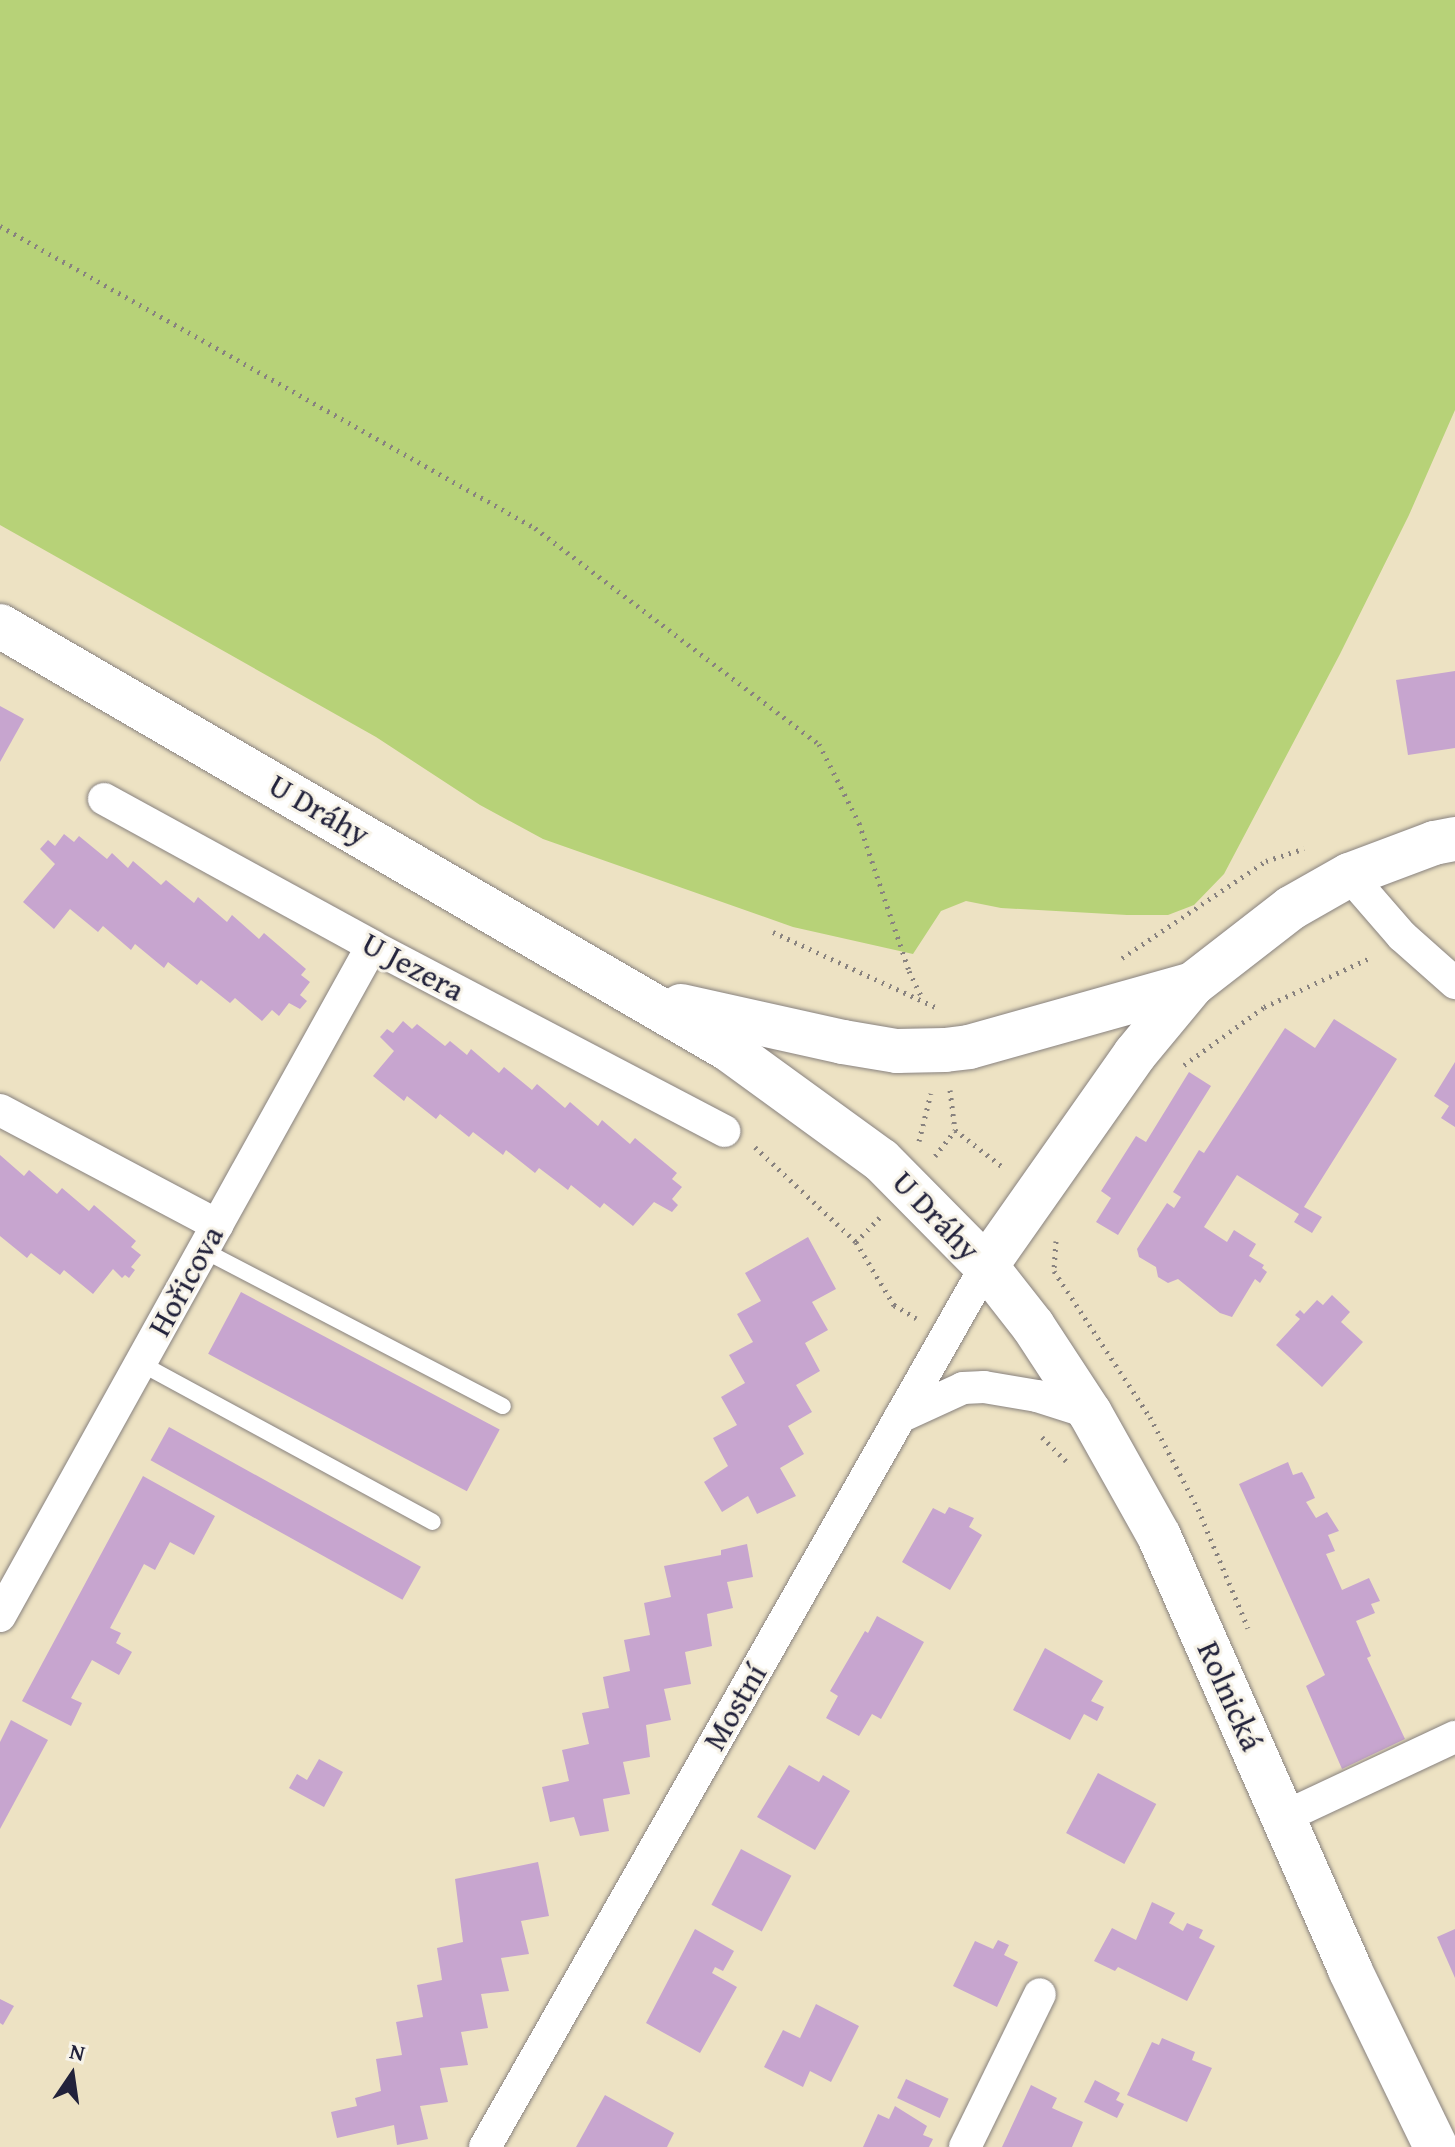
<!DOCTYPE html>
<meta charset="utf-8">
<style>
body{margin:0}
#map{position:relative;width:1455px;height:2147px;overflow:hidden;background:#ede2c3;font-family:"Gentium Book Plus",serif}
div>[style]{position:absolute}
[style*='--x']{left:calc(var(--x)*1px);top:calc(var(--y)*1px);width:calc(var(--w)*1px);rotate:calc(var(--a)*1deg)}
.green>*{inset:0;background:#b7d278}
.building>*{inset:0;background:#c7a5cf;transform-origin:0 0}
.path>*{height:5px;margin-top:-2.5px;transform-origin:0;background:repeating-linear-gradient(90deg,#88827f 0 2px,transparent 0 8px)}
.roads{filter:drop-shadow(0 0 2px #88827f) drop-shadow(0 0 2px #88827f)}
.lane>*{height:16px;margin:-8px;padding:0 8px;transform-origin:8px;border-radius:8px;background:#fff}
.street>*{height:32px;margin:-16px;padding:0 16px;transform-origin:16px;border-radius:16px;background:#fff}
.secondary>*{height:44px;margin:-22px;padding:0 22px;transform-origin:22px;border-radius:22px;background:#fff}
span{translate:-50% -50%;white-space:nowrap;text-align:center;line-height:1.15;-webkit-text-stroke:6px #f7f3e8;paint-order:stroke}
.street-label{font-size:32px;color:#22223b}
.north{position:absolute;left:32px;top:2035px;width:80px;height:80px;-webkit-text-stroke:6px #f7f3e8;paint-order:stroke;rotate:13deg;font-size:22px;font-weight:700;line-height:32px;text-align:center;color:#22223b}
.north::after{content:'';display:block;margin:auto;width:28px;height:36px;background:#22223b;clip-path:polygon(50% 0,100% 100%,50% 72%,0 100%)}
</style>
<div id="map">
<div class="green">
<i style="clip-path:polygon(0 0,1455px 0,1455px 410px,1409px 515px,1340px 654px,1224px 874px,1194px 905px,1168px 915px,1127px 915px,1001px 908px,966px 901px,941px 911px,913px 954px,793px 927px,543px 839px,480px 805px,376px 737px,0 525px)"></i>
</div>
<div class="building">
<i style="clip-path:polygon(1455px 671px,1455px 748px,1408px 755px,1396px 680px)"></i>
<i style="clip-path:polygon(0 706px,24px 719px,0 762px)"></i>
<i style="clip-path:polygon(64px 834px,74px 842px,79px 836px,107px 859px,112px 853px,128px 868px,133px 861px,161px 885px,166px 880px,194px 903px,198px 897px,227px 922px,232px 915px,259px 939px,264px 933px,306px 969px,301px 975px,310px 982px,300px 995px,307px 1001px,300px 1009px,289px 1003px,279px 1016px,272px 1010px,262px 1021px,235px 998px,230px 1003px,201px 980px,197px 985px,168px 962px,164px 968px,135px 944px,131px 950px,103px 926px,98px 932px,70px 909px,54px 929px,23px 902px,55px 864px,40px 849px,48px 840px,55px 846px)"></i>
<i style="clip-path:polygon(1334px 1019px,1397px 1059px,1304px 1207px,1322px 1217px,1312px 1233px,1294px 1222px,1299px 1214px,1237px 1175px,1204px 1227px,1227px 1242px,1234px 1230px,1256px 1244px,1249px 1256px,1264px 1265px,1262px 1268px,1267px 1272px,1260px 1283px,1255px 1279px,1232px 1317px,1220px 1313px,1178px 1279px,1168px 1283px,1158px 1277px,1156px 1267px,1139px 1257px,1137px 1249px,1167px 1203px,1174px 1208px,1181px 1197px,1173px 1192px,1199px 1150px,1204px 1153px,1285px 1028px,1315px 1048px)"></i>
<i style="clip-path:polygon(403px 1021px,412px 1029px,417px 1024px,445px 1046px,450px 1041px,467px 1055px,471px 1049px,499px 1073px,504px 1067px,532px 1090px,537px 1084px,565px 1108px,570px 1102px,598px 1126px,602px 1120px,630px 1144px,635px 1138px,677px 1173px,672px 1179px,682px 1187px,672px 1199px,678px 1205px,672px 1212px,654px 1202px,633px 1226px,604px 1203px,600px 1208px,571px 1185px,568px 1190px,539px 1168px,535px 1173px,506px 1150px,503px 1155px,473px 1132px,469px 1137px,440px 1114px,436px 1119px,407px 1096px,404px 1101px,373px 1076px,394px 1051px,380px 1037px,387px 1029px,393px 1033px)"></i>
<i style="clip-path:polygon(1455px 1062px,1455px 1127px,1441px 1118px,1449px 1106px,1434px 1096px)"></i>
<i style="clip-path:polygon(1189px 1072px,1211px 1086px,1118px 1235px,1096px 1222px,1111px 1198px,1101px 1191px,1136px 1136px,1146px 1142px)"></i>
<i style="clip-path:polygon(0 1155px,24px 1176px,29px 1170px,57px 1194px,62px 1188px,89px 1211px,94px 1205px,136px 1241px,131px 1247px,141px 1255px,131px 1267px,135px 1270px,129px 1278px,125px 1275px,122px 1278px,113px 1269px,93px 1294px,64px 1270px,60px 1275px,31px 1253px,27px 1258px,0 1236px)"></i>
<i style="clip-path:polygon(808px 1237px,836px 1289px,812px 1302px,828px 1330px,805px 1343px,820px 1371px,796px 1385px,812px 1412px,788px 1426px,804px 1454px,780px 1468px,796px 1496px,757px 1514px,748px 1496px,722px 1512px,704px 1482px,728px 1466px,713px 1438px,737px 1425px,721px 1397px,745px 1383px,729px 1355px,753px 1342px,737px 1314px,761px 1301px,745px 1273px)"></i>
<i style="left:241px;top:1292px;width:293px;height:70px;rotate:28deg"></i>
<i style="clip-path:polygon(1332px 1295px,1350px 1312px,1341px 1322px,1363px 1342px,1322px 1387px,1276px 1345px,1300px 1319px,1295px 1315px,1300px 1310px,1304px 1314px,1317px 1300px,1323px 1305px)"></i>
<i style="left:169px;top:1427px;width:288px;height:38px;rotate:29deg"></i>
<i style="clip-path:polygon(1288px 1462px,1293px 1475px,1302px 1472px,1308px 1483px,1315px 1498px,1306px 1502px,1316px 1518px,1327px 1512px,1339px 1531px,1328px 1535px,1335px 1551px,1326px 1554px,1342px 1590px,1369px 1578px,1380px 1601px,1371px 1604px,1375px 1613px,1356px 1621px,1371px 1656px,1367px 1658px,1405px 1739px,1342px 1769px,1306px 1686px,1325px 1675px,1239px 1484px)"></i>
<i style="clip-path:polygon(143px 1476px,215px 1516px,194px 1555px,170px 1542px,155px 1570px,144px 1564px,110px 1628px,121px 1633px,116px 1643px,132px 1652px,119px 1675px,92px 1660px,71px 1698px,82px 1703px,71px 1726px,22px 1701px)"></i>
<i style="clip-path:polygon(949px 1507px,974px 1518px,969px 1527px,982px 1535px,950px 1590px,902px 1562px,933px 1508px,945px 1514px)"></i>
<i style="clip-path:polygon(747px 1544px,753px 1577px,727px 1582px,733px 1608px,707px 1614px,712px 1646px,685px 1652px,691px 1684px,664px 1689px,671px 1720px,646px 1725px,650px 1757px,623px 1762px,630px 1794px,603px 1799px,609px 1831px,580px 1836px,574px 1817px,550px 1822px,542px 1787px,569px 1781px,562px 1750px,589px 1744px,582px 1713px,609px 1708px,603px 1677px,630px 1671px,624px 1640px,650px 1635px,644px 1603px,671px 1597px,664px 1566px,721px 1555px,721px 1550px)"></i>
<i style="clip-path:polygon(877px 1616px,924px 1642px,881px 1719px,872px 1714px,859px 1736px,826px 1718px,838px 1696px,830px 1691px,865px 1631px,868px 1633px)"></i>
<i style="clip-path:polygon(1045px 1648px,1103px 1681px,1091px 1701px,1104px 1707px,1097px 1721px,1084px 1714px,1070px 1740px,1013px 1710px)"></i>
<i style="clip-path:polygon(11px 1720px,48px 1740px,0 1829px,0 1742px)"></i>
<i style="clip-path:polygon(319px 1759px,343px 1772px,324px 1807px,289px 1788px,297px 1774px,307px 1780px)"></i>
<i style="clip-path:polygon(789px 1765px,819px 1782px,823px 1775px,850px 1791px,815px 1850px,757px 1817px)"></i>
<i style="left:1098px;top:1773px;width:66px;height:68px;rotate:28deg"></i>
<i style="left:741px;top:1849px;width:57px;height:63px;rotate:28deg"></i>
<i style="clip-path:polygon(538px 1862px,549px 1916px,521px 1921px,529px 1954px,501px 1958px,509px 1991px,481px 1994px,488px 2028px,461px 2032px,468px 2065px,440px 2068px,448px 2102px,420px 2106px,428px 2139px,397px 2145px,394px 2125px,337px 2138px,331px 2112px,357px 2106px,355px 2098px,381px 2091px,376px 2059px,402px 2055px,396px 2022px,423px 2017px,417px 1985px,442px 1980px,437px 1948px,463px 1942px,455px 1879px)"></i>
<i style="clip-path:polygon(1152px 1902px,1175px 1913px,1169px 1923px,1183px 1931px,1187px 1923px,1203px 1930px,1199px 1938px,1215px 1946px,1187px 2001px,1118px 1967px,1115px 1971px,1094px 1961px,1112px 1928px,1136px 1940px)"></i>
<i style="clip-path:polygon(695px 1929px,734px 1951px,723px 1971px,715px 1967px,712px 1973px,737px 1987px,700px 2053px,646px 2023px)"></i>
<i style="clip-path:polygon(1455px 1929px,1455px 1978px,1437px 1937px)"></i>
<i style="clip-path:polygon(998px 1940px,1009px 1945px,1004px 1955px,1018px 1962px,997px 2007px,953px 1986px,975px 1941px,993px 1949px)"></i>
<i style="clip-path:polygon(0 1999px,14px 2006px,3px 2025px,0 2023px)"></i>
<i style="clip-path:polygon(816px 2004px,859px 2026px,831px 2082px,810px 2071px,803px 2087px,764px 2067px,783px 2030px,800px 2038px)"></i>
<i style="clip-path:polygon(1162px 2038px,1195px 2052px,1192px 2060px,1212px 2068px,1187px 2122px,1127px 2095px,1152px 2042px,1159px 2045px)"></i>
<i style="left:906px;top:2079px;width:47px;height:21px;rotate:25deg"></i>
<i style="clip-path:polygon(1095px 2080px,1120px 2093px,1116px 2100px,1124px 2104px,1117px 2118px,1084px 2102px)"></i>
<i style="clip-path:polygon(1031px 2085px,1057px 2098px,1052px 2108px,1083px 2122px,1072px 2147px,1002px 2147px)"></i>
<i style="clip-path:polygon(605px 2095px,674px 2133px,667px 2147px,576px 2147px)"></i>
<i style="clip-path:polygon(895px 2106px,927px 2126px,923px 2135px,933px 2139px,929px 2147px,863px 2147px,878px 2114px,889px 2119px)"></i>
</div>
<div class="path">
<i style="--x:0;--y:226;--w:614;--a:29.44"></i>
<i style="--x:535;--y:528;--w:357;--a:37.3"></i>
<i style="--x:819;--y:744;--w:89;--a:63.1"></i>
<i style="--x:859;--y:823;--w:156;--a:71.3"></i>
<i style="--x:909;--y:971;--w:30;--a:64"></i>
<i style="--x:773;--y:932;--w:179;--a:24.8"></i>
<i style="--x:1122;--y:958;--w:174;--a:-34"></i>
<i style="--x:1266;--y:861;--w:40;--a:-18"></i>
<i style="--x:1184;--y:1065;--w:99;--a:-35.9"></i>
<i style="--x:1264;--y:1007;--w:119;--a:-24.8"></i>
<i style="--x:950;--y:1090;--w:40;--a:82.9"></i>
<i style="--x:955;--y:1130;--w:62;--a:37.8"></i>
<i style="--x:919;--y:1141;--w:49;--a:-76"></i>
<i style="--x:755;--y:1147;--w:139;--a:43.2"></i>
<i style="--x:856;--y:1242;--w:74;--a:58.9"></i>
<i style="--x:894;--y:1305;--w:26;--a:31"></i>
<i style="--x:935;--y:1156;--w:33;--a:-52"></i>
<i style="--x:1056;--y:1241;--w:30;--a:94"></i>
<i style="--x:1054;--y:1271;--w:175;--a:56.7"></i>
<i style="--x:1150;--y:1417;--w:104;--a:62.4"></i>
<i style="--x:1198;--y:1509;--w:129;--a:67.2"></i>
<i style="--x:856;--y:1242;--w:35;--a:-46"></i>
<i style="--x:1042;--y:1437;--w:34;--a:45"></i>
</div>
<div class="roads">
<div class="lane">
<i style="--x:203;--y:1250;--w:338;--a:27.5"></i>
<i style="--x:140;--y:1363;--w:333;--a:28.5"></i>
</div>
<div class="street">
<i style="--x:104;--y:799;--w:306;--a:28.7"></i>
<i style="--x:372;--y:946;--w:398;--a:27.7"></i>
<i style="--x:1349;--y:875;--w:81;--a:49"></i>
<i style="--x:1402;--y:936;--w:71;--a:41.6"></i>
<i style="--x:0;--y:1110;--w:246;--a:27.9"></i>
<i style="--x:900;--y:1417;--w:69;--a:-24.7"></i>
<i style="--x:963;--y:1388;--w:21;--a:-3"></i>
<i style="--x:984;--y:1387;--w:54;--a:9.6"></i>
<i style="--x:1037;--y:1396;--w:56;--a:17.8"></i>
<i style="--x:0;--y:1616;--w:766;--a:-60.96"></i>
<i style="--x:1284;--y:1817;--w:189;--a:-25.1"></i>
<i style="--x:485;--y:2147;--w:1013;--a:-60.37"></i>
<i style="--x:965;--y:2147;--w:170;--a:-63.9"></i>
</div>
<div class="secondary">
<i style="--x:0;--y:626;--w:842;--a:30.16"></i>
<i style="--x:728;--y:1049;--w:189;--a:36"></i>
<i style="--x:881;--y:1160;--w:149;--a:45.3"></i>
<i style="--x:986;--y:1266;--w:76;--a:51.9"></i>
<i style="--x:1033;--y:1326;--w:104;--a:56.8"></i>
<i style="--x:1090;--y:1413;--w:141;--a:60.7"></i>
<i style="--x:1159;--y:1536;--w:474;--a:66.2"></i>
<i style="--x:1350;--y:1970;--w:197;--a:64.1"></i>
<i style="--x:681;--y:1006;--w:166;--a:12.5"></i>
<i style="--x:843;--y:1042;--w:55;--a:9.5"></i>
<i style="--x:897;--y:1051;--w:48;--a:-1.2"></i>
<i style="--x:945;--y:1050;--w:24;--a:-7"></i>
<i style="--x:969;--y:1047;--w:233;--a:-15.7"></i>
<i style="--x:986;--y:1266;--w:259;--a:-54.9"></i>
<i style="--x:1135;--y:1054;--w:91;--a:-50.4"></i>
<i style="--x:1193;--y:984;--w:124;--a:-37.8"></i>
<i style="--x:1291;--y:908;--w:67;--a:-29.6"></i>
<i style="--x:1349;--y:875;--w:91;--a:-20.6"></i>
<i style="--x:1434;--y:843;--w:21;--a:-11"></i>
</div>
</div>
<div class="street-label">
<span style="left:319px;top:810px;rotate:30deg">U Dráhy</span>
<span style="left:413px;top:967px;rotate:28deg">U Jezera</span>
<span style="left:936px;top:1216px;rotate:46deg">U Dráhy</span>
<span style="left:186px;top:1281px;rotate:-61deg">Hořicova</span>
<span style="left:1230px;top:1696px;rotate:66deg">Rolnická</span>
<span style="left:735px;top:1707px;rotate:-60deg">Mostní</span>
</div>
<div class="north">N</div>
</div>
